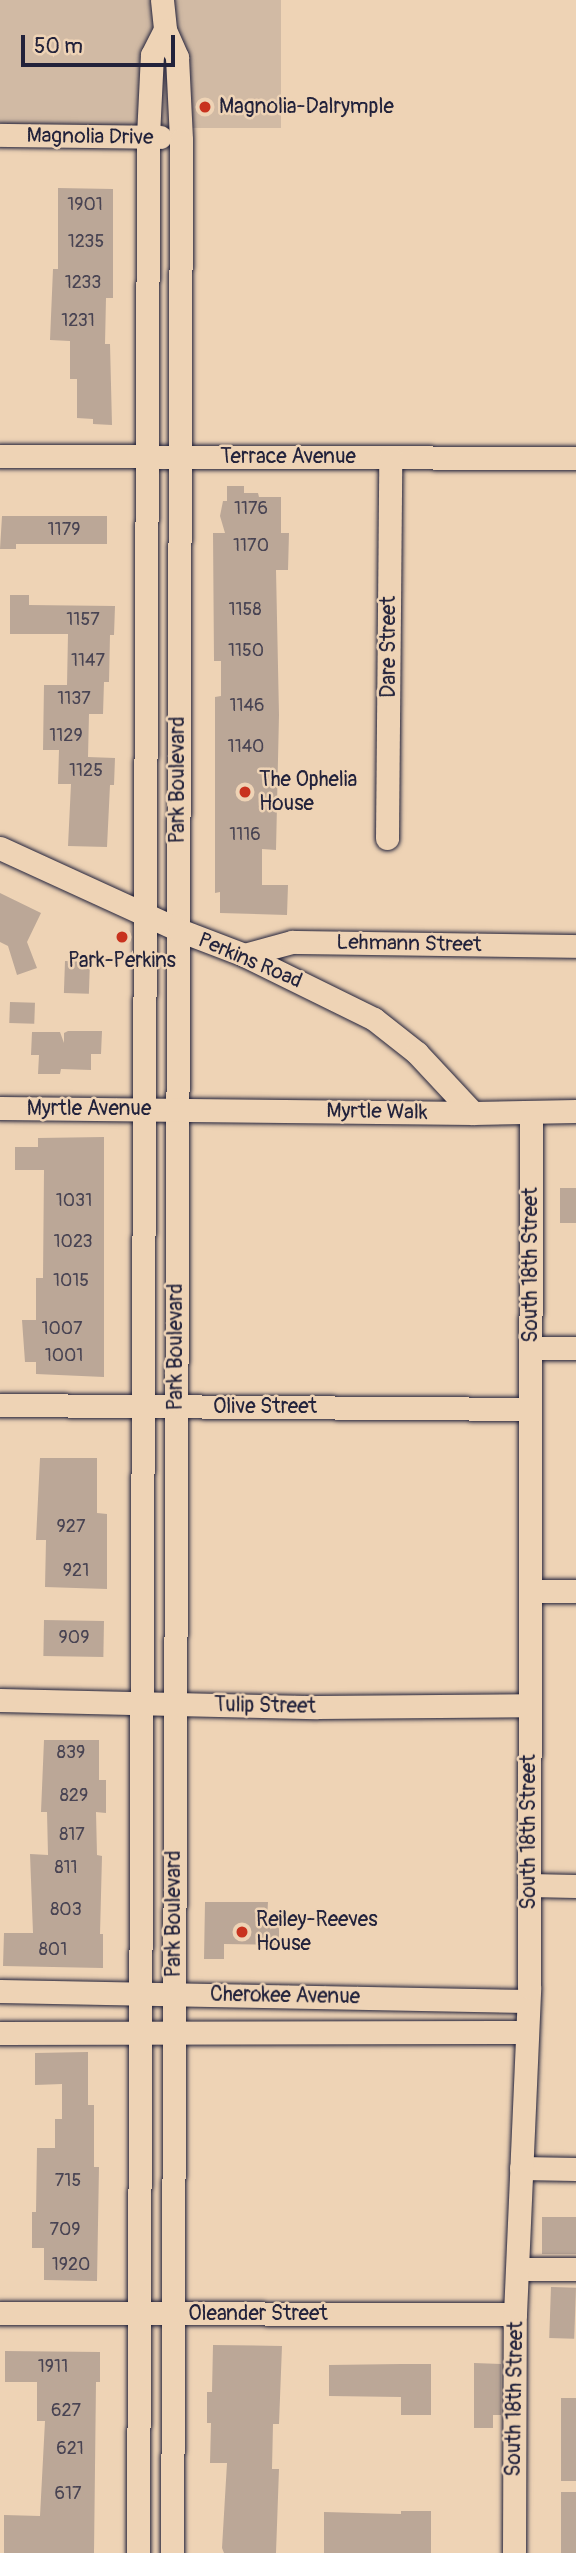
<!DOCTYPE html>
<style>
body{margin:0}
#map{position:relative;width:576px;height:2553px;overflow:hidden;background:#eed3b5;font-family:Pangolin,sans-serif}
div>[style]{position:absolute}
[style*='--x']{left:calc(var(--x)*1px);top:calc(var(--y)*1px);width:calc(var(--w)*1px);rotate:calc(var(--a)*1deg)}
.green>*{inset:0;background:#d1baa4;transform-origin:0 0}
.building>*{inset:0;background:#bba797;transform-origin:0 0}
.roads{filter:drop-shadow(0 0 2px #22223b) drop-shadow(0 0 2px #22223b)}
.minor>*{height:23px;margin:-11.5px;padding:0 11.5px;transform-origin:11.5px;border-radius:11.5px;background:#eed3b5}
.dots>*{width:19px;height:19px;translate:-50% -50%;box-sizing:border-box;border:4px solid #eed3b5;border-radius:50%}
span{translate:-50% -50%;white-space:nowrap;text-align:center;line-height:1.15;-webkit-text-stroke:5px #eed3b5;paint-order:stroke}
.number-label{font-size:18px;color:#484352}
.number-label span{-webkit-text-stroke-width:0}
.poi-label{font-size:21px;color:#22223b}
.left{translate:0 -50%;text-align:left}
.street-label{font-size:21px;color:#22223b}
.scale{position:absolute;left:21px;top:35px;width:154px;height:32px;box-sizing:border-box;border:4px solid #22223b;border-top:0;padding-left:9px;font-size:21px;line-height:24px;white-space:nowrap;color:#22223b;-webkit-text-stroke:5px #eed3b5;paint-order:stroke}
</style>
<div id="map">
<div class="green">
<i style="left:0;top:0;width:281px;height:128px"></i>
</div>
<div class="building">
<i style="clip-path:polygon(58px 188px,113px 189px,113px 298px,106px 298px,105px 344px,110px 344px,112px 425px,93px 424px,93px 419px,77px 418px,77px 379px,70px 379px,70px 341px,50px 340px,53px 269px,58px 269px)"></i>
<i style="clip-path:polygon(227px 486px,244px 486px,244px 493px,258px 493px,259px 497px,281px 497px,281px 533px,289px 533px,288px 570px,276px 570px,279px 715px,276px 850px,262px 849px,262px 885px,288px 885px,287px 915px,220px 913px,220px 892px,215px 893px,215px 697px,221px 696px,221px 661px,214px 661px,213px 533px,225px 533px,220px 516px,223px 501px,227px 501px)"></i>
<i style="clip-path:polygon(2px 516px,107px 516px,107px 544px,16px 544px,16px 549px,0 549px)"></i>
<i style="clip-path:polygon(10px 595px,29px 595px,29px 605px,115px 606px,114px 635px,110px 635px,109px 682px,104px 682px,103px 714px,89px 714px,88px 757px,115px 758px,114px 785px,110px 785px,107px 847px,68px 846px,71px 784px,58px 784px,59px 750px,43px 750px,44px 685px,67px 685px,68px 634px,10px 634px)"></i>
<i style="clip-path:polygon(0 893px,41px 913px,27px 942px,37px 968px,17px 975px,8px 946px,0 942px)"></i>
<i style="left:65px;top:961px;width:25px;height:32px;rotate:2deg"></i>
<i style="left:10px;top:1002px;width:25px;height:21px;rotate:2deg"></i>
<i style="clip-path:polygon(68px 1031px,102px 1031px,101px 1054px,91px 1054px,91px 1070px,61px 1069px,60px 1074px,38px 1074px,39px 1055px,31px 1055px,32px 1032px,60px 1032px,64px 1043px,64px 1033px)"></i>
<i style="clip-path:polygon(104px 1137px,104px 1377px,36px 1374px,36px 1362px,25px 1362px,22px 1320px,36px 1320px,36px 1278px,43px 1278px,44px 1170px,15px 1170px,15px 1147px,38px 1147px,38px 1138px)"></i>
<i style="left:560px;top:1188px;width:16px;height:35px"></i>
<i style="clip-path:polygon(40px 1458px,97px 1458px,97px 1513px,107px 1514px,107px 1589px,45px 1587px,46px 1540px,36px 1540px)"></i>
<i style="left:44px;top:1620px;width:60px;height:36px;rotate:1deg"></i>
<i style="clip-path:polygon(44px 1740px,99px 1740px,99px 1780px,106px 1780px,106px 1813px,96px 1812px,97px 1855px,102px 1856px,100px 1934px,103px 1934px,103px 1968px,3px 1966px,4px 1933px,33px 1933px,30px 1854px,48px 1855px,47px 1812px,41px 1812px)"></i>
<i style="clip-path:polygon(205px 1902px,268px 1902px,267px 1919px,279px 1919px,279px 1945px,224px 1944px,224px 1959px,204px 1959px)"></i>
<i style="clip-path:polygon(88px 2052px,88px 2105px,94px 2105px,94px 2167px,99px 2167px,97px 2281px,44px 2280px,44px 2248px,32px 2248px,32px 2212px,36px 2212px,37px 2148px,55px 2148px,55px 2119px,62px 2119px,62px 2084px,35px 2085px,35px 2053px)"></i>
<i style="left:542px;top:2217px;width:34px;height:37px"></i>
<i style="left:551px;top:2287px;width:25px;height:51px;rotate:2deg"></i>
<i style="clip-path:polygon(213px 2345px,282px 2346px,279px 2424px,273px 2424px,272px 2469px,279px 2469px,276px 2553px,224px 2553px,222px 2548px,227px 2463px,210px 2463px,211px 2423px,207px 2423px,207px 2392px,212px 2392px)"></i>
<i style="clip-path:polygon(5px 2351px,100px 2352px,100px 2382px,96px 2382px,94px 2553px,4px 2553px,4px 2515px,40px 2516px,45px 2421px,37px 2421px,37px 2382px,5px 2382px)"></i>
<i style="clip-path:polygon(474px 2363px,501px 2364px,501px 2415px,493px 2415px,493px 2428px,474px 2428px)"></i>
<i style="clip-path:polygon(401px 2364px,431px 2364px,431px 2415px,401px 2415px,401px 2397px,329px 2396px,329px 2365px)"></i>
<i style="left:561px;top:2398px;width:15px;height:83px"></i>
<i style="left:561px;top:2492px;width:15px;height:61px"></i>
<i style="clip-path:polygon(401px 2511px,431px 2511px,431px 2553px,324px 2553px,324px 2512px,401px 2514px)"></i>
</div>
<div class="roads">
<div class="minor">
<i style="--x:162;--y:0;--w:30;--a:84"></i>
<i style="--x:165;--y:30;--w:30;--a:66"></i>
<i style="--x:177;--y:57;--w:83;--a:87.2"></i>
<i style="--x:181;--y:140;--w:2413;--a:90.21"></i>
<i style="--x:0;--y:135;--w:160;--a:0.7"></i>
<i style="--x:0;--y:456;--w:576;--a:0.2"></i>
<i style="--x:387;--y:838;--w:381;--a:-89.5"></i>
<i style="--x:0;--y:848;--w:197;--a:24.6"></i>
<i style="--x:179;--y:930;--w:70;--a:21"></i>
<i style="--x:244;--y:955;--w:145;--a:26.2"></i>
<i style="--x:374;--y:1019;--w:55;--a:38.3"></i>
<i style="--x:417;--y:1053;--w:82;--a:47"></i>
<i style="--x:244;--y:955;--w:50;--a:-15.2"></i>
<i style="--x:292;--y:942;--w:284;--a:0.8"></i>
<i style="--x:0;--y:1108;--w:473;--a:0.6"></i>
<i style="--x:473;--y:1113;--w:103;--a:-1.1"></i>
<i style="--x:532;--y:1348;--w:44;--a:0"></i>
<i style="--x:0;--y:1405;--w:530;--a:0.43"></i>
<i style="--x:530;--y:1591;--w:46;--a:0"></i>
<i style="--x:0;--y:1700;--w:317;--a:1.3"></i>
<i style="--x:317;--y:1707;--w:213;--a:-0.5"></i>
<i style="--x:529;--y:1885;--w:47;--a:1.2"></i>
<i style="--x:0;--y:1991;--w:528;--a:1.09"></i>
<i style="--x:0;--y:2033;--w:527;--a:-0.11"></i>
<i style="--x:521;--y:2168;--w:55;--a:1"></i>
<i style="--x:518;--y:2269;--w:58;--a:0"></i>
<i style="--x:0;--y:2313;--w:515;--a:0.11"></i>
<i style="--x:138;--y:2553;--w:2417;--a:-89.76"></i>
<i style="--x:148;--y:136;--w:81;--a:-87.2"></i>
<i style="--x:152;--y:55;--w:28;--a:-63"></i>
<i style="--x:514;--y:2553;--w:239;--a:-89.8"></i>
<i style="--x:515;--y:2314;--w:327;--a:-87.5"></i>
<i style="--x:529;--y:1987;--w:875;--a:-89.87"></i>
</div>
</div>
<div class="dots">
<i style="left:205px;top:107px;background:#c8321e"></i>
<i style="left:245px;top:792px;background:#c8321e"></i>
<i style="left:122px;top:937px;background:#c8321e"></i>
<i style="left:242px;top:1932px;background:#c8321e"></i>
</div>
<div class="number-label">
<span style="left:85px;top:205px">1901</span>
<span style="left:86px;top:242px">1235</span>
<span style="left:83px;top:283px">1233</span>
<span style="left:78px;top:321px">1231</span>
<span style="left:251px;top:509px">1176</span>
<span style="left:64px;top:530px">1179</span>
<span style="left:251px;top:546px">1170</span>
<span style="left:245px;top:610px">1158</span>
<span style="left:83px;top:620px">1157</span>
<span style="left:246px;top:651px">1150</span>
<span style="left:88px;top:661px">1147</span>
<span style="left:74px;top:699px">1137</span>
<span style="left:247px;top:706px">1146</span>
<span style="left:66px;top:736px">1129</span>
<span style="left:246px;top:747px">1140</span>
<span style="left:86px;top:771px">1125</span>
<span style="left:245px;top:835px">1116</span>
<span style="left:74px;top:1201px">1031</span>
<span style="left:73px;top:1242px">1023</span>
<span style="left:71px;top:1281px">1015</span>
<span style="left:62px;top:1329px">1007</span>
<span style="left:64px;top:1356px">1001</span>
<span style="left:71px;top:1527px">927</span>
<span style="left:76px;top:1571px">921</span>
<span style="left:74px;top:1638px">909</span>
<span style="left:71px;top:1753px">839</span>
<span style="left:74px;top:1796px">829</span>
<span style="left:72px;top:1835px">817</span>
<span style="left:66px;top:1868px">811</span>
<span style="left:66px;top:1910px">803</span>
<span style="left:53px;top:1950px">801</span>
<span style="left:68px;top:2181px">715</span>
<span style="left:65px;top:2230px">709</span>
<span style="left:71px;top:2265px">1920</span>
<span style="left:53px;top:2367px">1911</span>
<span style="left:66px;top:2411px">627</span>
<span style="left:70px;top:2449px">621</span>
<span style="left:68px;top:2494px">617</span>
</div>
<div class="poi-label">
<span class="left" style="left:219px;top:107px">Magnolia-Dalrymple</span>
<span class="left" style="left:259px;top:792px">The Ophelia<br>House</span>
<span style="left:122px;top:961px">Park-Perkins</span>
<span class="left" style="left:256px;top:1932px">Reiley-Reeves<br>House</span>
</div>
<div class="street-label">
<span style="left:90px;top:137px;rotate:1deg">Magnolia Drive</span>
<span style="left:288px;top:457px">Terrace Avenue</span>
<span style="left:389px;top:647px;rotate:-90deg">Dare Street</span>
<span style="left:178px;top:780px;rotate:-90deg">Park Boulevard</span>
<span style="left:409px;top:944px;rotate:1deg">Lehmann Street</span>
<span style="left:250px;top:961px;rotate:23deg">Perkins Road</span>
<span style="left:89px;top:1109px">Myrtle Avenue</span>
<span style="left:377px;top:1112px;rotate:1deg">Myrtle Walk</span>
<span style="left:531px;top:1265px;rotate:-90deg">South 18th Street</span>
<span style="left:176px;top:1347px;rotate:-90deg">Park Boulevard</span>
<span style="left:265px;top:1407px">Olive Street</span>
<span style="left:265px;top:1706px;rotate:1deg">Tulip Street</span>
<span style="left:529px;top:1832px;rotate:-90deg">South 18th Street</span>
<span style="left:174px;top:1914px;rotate:-90deg">Park Boulevard</span>
<span style="left:285px;top:1996px;rotate:1deg">Cherokee Avenue</span>
<span style="left:258px;top:2314px">Oleander Street</span>
<span style="left:515px;top:2399px;rotate:-89deg">South 18th Street</span>
</div>
<div class="scale">50 m</div>
</div>
